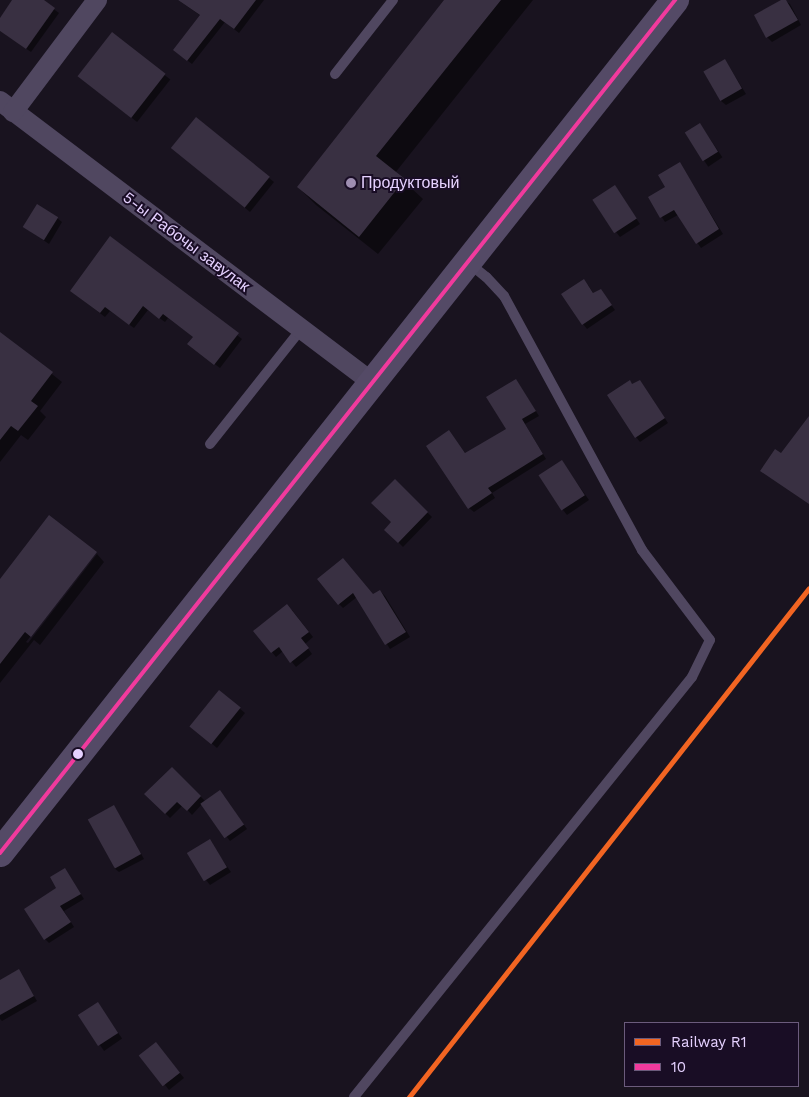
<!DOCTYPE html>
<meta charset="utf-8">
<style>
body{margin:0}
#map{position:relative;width:809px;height:1097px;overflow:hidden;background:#19131f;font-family:"Work Sans",sans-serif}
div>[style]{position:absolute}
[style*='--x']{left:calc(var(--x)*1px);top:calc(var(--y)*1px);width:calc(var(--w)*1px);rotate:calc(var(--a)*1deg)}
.shadow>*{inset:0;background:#0007;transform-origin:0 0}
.building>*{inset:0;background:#393042;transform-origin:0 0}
.lane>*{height:10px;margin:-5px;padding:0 5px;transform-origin:5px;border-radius:5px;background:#504760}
.street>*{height:20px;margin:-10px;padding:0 10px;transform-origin:10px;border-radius:10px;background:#504760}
.secondary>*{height:28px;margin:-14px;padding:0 14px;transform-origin:14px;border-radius:14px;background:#544a66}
.bus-1>*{height:4px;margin:-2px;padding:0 2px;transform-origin:2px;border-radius:2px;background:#f13a9d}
.rail-1>*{height:5px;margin:-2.5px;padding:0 2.5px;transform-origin:2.5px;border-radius:2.5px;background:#f26522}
.dots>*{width:14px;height:14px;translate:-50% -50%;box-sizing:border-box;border:2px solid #190d25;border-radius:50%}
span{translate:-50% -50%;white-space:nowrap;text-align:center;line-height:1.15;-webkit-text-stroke:4px #190d25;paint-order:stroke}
.poi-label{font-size:16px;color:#e5d1ff}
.left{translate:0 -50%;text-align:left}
.street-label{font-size:16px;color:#e5d1ff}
.legend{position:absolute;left:624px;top:1022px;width:175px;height:65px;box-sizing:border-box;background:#190d25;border:1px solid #6b5b7c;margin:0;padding:6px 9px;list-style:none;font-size:15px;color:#e5d1ff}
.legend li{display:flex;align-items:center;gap:10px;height:25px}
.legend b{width:25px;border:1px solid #6b5b7c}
</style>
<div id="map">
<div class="shadow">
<i style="clip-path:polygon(14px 0,41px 0,59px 13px,31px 52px,0 31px,0 20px)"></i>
<i style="clip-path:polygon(178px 0,264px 0,239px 33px,225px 22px,192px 64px,179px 54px,201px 16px)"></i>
<i style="clip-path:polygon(446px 0,533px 0,395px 173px,423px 199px,378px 254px,316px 205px,298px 187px)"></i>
<i style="clip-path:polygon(784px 0,790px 4px,801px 25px,772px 42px,767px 37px)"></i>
<i style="left:112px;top:34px;width:74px;height:54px;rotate:38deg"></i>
<i style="clip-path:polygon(725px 60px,746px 94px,726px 105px,721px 101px)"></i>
<i style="left:700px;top:124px;width:40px;height:17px;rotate:56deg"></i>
<i style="clip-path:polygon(177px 152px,269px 178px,274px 182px,250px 212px)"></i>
<i style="clip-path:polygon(680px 164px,723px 234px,701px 248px,678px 215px,665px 222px,649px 198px,667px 188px)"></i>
<i style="clip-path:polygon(615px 187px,640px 224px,620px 237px,616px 232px)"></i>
<i style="clip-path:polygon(57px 218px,62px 222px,49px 244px,24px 227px)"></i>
<i style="clip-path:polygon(111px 237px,242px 339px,220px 368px,193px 348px,194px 337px,168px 318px,165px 322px,148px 310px,134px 328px,110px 311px,105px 317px,76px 295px)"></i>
<i style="clip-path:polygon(588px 285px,594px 294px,600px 290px,615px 310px,587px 329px,583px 324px)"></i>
<i style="clip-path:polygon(0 333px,62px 382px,40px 411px,46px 417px,28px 440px,21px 435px,0 462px)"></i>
<i style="clip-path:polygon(516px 380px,539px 416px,525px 424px,546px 459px,492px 493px,495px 498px,474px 512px,469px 508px,449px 432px,466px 454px,507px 429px)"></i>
<i style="clip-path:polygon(640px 381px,668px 423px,640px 442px,636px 437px)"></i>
<i style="clip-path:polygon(562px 462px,589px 500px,567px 515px,563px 510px)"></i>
<i style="clip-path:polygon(395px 481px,432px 517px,403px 547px,386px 530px,393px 522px)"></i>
<i style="clip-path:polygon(95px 553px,26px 642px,28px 643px,97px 554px,104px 562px,40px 645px,34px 640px,0 683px,0 580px)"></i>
<i style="clip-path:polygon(343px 559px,373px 596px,380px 591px,385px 596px,410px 637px,390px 649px,357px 597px,343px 608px,339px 604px)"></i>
<i style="clip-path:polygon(292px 610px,313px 637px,305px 644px,312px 654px,296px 667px,283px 651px,276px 657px,255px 631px)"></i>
<i style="clip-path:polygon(219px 691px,245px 713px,217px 748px,196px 730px)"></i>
<i style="clip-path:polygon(172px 768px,205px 801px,224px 796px,247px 829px,230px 841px,202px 804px,192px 815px,183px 805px,170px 818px,146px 794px)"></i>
<i style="clip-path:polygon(114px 806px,144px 859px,119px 872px,114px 868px)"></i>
<i style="clip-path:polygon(209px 841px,231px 872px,210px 885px,206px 880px)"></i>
<i style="clip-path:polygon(65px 869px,84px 899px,64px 911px,74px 927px,49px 943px,45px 939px)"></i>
<i style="clip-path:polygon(19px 971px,37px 1001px,2px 1021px,0 1019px,0 981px)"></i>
<i style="left:98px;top:1004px;width:42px;height:22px;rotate:55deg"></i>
<i style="clip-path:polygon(160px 1049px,184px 1078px,169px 1090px,165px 1085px)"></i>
</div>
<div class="building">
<i style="clip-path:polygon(12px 0,44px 0,55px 8px,26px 49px,0 31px,0 18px)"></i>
<i style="clip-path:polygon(178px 0,256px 0,234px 29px,220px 19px,187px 61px,173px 50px,200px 15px)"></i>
<i style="clip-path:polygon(444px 0,501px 0,376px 156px,405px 179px,359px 237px,297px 187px)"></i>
<i style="clip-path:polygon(781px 0,786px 0,798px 20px,766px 38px,754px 15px)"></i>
<i style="left:112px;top:32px;width:68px;height:56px;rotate:38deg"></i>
<i style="left:725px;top:59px;width:34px;height:25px;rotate:60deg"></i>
<i style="left:196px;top:117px;width:95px;height:40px;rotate:39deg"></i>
<i style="left:700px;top:123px;width:34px;height:18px;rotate:58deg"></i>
<i style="clip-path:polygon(680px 162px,719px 229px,696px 244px,674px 210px,660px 218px,648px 197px,665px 187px,658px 175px)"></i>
<i style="left:615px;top:185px;width:40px;height:27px;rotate:57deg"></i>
<i style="left:37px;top:204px;width:25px;height:27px;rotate:32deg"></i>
<i style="clip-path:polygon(110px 236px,239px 333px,214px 365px,187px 344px,193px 337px,163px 314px,159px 319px,143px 306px,129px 325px,105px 307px,100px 313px,70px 291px)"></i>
<i style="clip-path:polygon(584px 279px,593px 293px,601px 289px,612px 305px,582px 325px,561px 294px)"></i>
<i style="clip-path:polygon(0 332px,53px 372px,31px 401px,38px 406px,18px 431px,11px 426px,0 440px)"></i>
<i style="clip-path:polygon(516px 379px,536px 411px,522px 419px,543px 454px,488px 488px,492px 493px,468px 509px,426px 446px,449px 430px,465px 453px,506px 429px,486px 397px)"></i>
<i style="clip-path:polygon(630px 380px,632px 384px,640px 380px,665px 418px,635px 438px,607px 395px)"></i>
<i style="clip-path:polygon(809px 416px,809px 504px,760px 471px,775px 449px,781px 453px)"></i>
<i style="left:562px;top:460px;width:42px;height:28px;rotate:57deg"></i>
<i style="clip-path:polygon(395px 479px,428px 512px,398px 543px,384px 530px,391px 522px,371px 503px)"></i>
<i style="clip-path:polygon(49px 515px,97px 552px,31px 637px,25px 632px,0 664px,0 579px)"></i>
<i style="clip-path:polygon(343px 558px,373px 594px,380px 590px,406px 632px,385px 645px,353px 593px,338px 605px,317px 579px)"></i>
<i style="clip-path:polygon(287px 604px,309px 632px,301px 638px,309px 648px,290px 663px,279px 647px,271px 653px,253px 631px)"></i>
<i style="left:219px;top:690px;width:28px;height:47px;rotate:39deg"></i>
<i style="clip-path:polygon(172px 767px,201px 796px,187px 811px,177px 802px,165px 814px,144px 794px)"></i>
<i style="left:220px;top:790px;width:42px;height:24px;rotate:55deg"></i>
<i style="left:114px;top:805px;width:56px;height:30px;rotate:61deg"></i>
<i style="left:210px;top:839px;width:33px;height:27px;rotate:59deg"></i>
<i style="clip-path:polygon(65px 868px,81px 894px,60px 906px,71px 922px,44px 940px,24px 909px,56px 888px,50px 877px)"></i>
<i style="clip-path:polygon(19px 969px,34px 996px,0 1015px,0 980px)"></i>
<i style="left:98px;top:1002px;width:37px;height:24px;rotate:57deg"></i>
<i style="left:156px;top:1042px;width:39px;height:22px;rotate:52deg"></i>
</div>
<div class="lane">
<i style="--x:335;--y:74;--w:94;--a:-51.9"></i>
<i style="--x:210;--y:444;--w:147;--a:-51.6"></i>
<i style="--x:354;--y:1097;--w:539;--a:-51.17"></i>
<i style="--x:692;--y:677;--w:41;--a:-64.1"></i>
<i style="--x:710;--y:640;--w:113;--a:-127.1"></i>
<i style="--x:642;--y:550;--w:289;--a:-118.5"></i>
<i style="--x:504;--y:296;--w:26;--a:-133"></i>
<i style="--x:486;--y:277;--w:22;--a:-141"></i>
</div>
<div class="street">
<i style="--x:0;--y:101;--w:468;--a:37.1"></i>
<i style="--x:13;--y:112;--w:140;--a:-53.1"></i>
</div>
<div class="secondary">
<i style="--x:0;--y:853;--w:1088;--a:-51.64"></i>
</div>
<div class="bus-1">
<i style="--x:0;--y:853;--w:1088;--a:-51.64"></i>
</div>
<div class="rail-1">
<i style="--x:409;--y:1097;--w:647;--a:-51.84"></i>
</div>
<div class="dots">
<i style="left:351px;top:183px;background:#9e8eb1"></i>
<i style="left:78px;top:754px;background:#e5d1ff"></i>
</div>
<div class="poi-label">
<span class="left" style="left:361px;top:183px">Продуктовый</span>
</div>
<div class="street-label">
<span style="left:186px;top:242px;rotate:37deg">5-ы Рабочы завулак</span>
</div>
<ul class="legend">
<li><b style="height:6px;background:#f26522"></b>Railway R1</li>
<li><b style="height:6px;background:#f13a9d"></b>10</li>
</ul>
</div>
